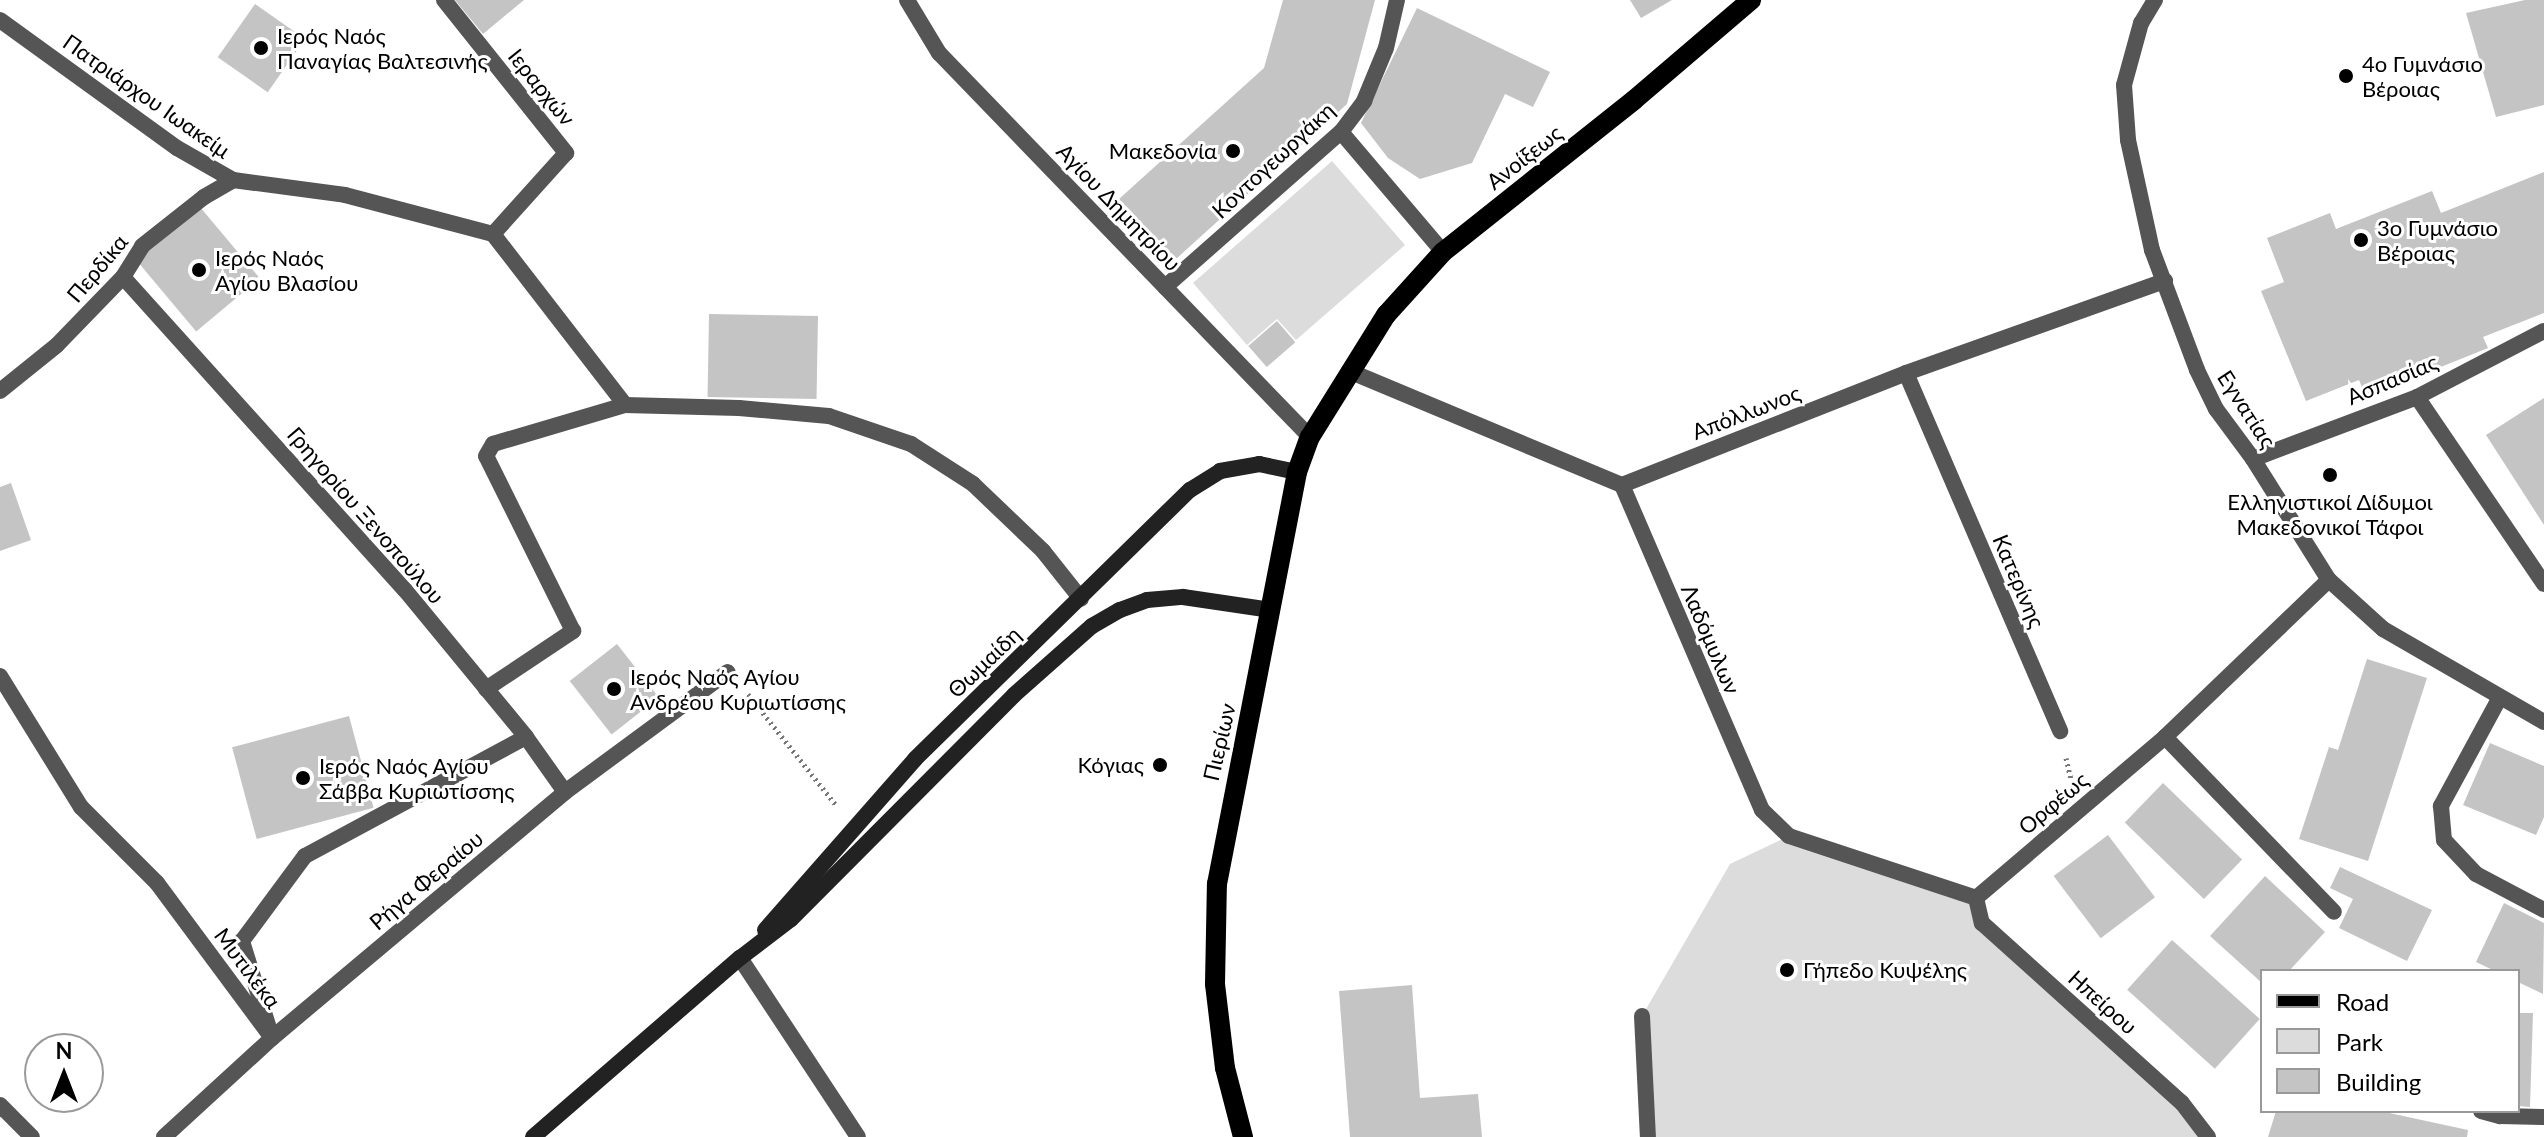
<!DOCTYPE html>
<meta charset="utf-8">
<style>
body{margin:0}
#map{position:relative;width:2544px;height:1137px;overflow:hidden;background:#fff;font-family:Lato,sans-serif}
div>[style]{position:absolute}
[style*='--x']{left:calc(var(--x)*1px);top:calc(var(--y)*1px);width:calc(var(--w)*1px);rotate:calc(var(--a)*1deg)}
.green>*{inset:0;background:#dcdcdc}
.building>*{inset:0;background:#c4c4c4;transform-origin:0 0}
.path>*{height:5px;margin-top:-2.5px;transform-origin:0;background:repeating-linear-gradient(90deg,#777 0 2px,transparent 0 6px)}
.street>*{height:16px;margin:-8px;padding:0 8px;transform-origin:8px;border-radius:8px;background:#555}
.secondary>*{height:16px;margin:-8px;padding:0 8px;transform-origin:8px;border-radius:8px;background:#222}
.primary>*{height:20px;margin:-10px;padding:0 10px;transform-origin:10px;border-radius:10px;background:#000}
.dots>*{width:22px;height:22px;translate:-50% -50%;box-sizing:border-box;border:4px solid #fff;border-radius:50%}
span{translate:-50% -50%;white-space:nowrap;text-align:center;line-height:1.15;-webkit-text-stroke:6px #fff;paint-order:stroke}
.poi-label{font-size:22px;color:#000}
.left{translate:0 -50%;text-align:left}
.right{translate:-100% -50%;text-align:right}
.street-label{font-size:22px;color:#000}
.legend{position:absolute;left:2260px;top:969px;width:260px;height:144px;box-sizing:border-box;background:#fff;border:2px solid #999;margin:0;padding:10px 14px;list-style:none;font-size:24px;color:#000}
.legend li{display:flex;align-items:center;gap:16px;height:40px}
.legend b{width:40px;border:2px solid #999}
.north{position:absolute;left:24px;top:1033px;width:80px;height:80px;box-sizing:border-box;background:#fff;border:2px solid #999;border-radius:50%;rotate:0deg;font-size:22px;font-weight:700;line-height:32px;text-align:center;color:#000}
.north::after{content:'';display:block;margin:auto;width:28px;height:36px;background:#000;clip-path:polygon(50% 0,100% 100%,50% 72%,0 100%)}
</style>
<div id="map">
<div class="green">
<i style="clip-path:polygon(1332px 161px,1405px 245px,1296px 340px,1277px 319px,1247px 345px,1193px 283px)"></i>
<i style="clip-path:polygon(1789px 836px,1976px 898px,1982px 923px,2208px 1137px,1648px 1137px,1642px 1016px,1730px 864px)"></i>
</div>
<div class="building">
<i style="clip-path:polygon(455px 0,524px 0,483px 34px)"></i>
<i style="clip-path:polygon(1283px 0,1375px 0,1347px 104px,1176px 259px,1119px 199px,1264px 68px)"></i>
<i style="clip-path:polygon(1630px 0,1672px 0,1641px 18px)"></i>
<i style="clip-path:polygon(2525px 0,2544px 0,2544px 105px,2496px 117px,2466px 13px)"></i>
<i style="left:255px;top:4px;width:61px;height:65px;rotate:35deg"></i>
<i style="clip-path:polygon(1417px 8px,1550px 72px,1533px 107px,1505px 94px,1472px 163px,1420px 179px,1388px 158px,1361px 123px)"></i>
<i style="clip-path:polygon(2544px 172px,2544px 313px,2483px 337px,2488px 348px,2366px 397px,2359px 380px,2306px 401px,2261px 291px,2284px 282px,2267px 238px,2330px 213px,2336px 229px,2432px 191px,2441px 213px)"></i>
<i style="left:200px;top:207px;width:93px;height:83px;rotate:50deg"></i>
<i style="left:709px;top:314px;width:109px;height:83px;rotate:1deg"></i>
<i style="left:1277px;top:321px;width:28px;height:38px;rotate:49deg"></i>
<i style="clip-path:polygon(2544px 398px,2544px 525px,2486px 435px)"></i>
<i style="clip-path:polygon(11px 483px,31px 540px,0 551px,0 487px)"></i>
<i style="left:617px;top:644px;width:68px;height:60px;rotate:52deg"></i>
<i style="clip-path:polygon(2367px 659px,2427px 678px,2368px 861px,2299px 839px,2329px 747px,2338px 750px)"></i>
<i style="left:349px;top:716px;width:95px;height:121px;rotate:75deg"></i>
<i style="clip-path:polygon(2490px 743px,2544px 766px,2544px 817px,2536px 835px,2463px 805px)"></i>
<i style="left:2163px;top:783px;width:110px;height:55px;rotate:44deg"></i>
<i style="left:2108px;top:835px;width:78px;height:68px;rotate:53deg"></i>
<i style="clip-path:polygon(2340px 867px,2432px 910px,2407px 961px,2339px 928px,2353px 899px,2330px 888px)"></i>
<i style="clip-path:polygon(2265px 876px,2325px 932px,2289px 971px,2262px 971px,2262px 983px,2210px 936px)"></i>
<i style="clip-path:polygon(2504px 903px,2544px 923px,2543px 994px,2518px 982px,2518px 971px,2495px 971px,2476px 962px)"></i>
<i style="left:2172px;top:940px;width:118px;height:67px;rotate:42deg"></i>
<i style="clip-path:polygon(1412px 985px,1420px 1098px,1478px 1094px,1482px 1137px,1350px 1137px,1339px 991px)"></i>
<i style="clip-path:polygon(2518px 1013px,2533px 1013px,2530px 1107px,2518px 1106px)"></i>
<i style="clip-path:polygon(2276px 1111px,2380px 1111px,2468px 1130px,2467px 1137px,2268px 1137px)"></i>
</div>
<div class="path">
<i style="--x:748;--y:694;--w:142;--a:51.6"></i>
<i style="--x:2066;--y:758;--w:22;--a:77"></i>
</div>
<div class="street">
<i style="--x:444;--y:0;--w:196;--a:51.4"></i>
<i style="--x:566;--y:153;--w:109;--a:132"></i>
<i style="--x:907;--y:0;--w:62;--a:58.9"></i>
<i style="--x:939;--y:53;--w:534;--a:45.99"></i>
<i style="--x:2155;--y:0;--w:27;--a:121"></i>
<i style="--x:2141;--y:23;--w:64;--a:105.3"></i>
<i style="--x:2124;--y:85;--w:55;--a:85.8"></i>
<i style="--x:2128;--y:140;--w:113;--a:77.7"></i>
<i style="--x:2152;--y:250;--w:128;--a:69.4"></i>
<i style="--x:2197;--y:370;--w:43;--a:64"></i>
<i style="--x:2216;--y:409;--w:62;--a:53.5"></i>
<i style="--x:2253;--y:459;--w:143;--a:57.9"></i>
<i style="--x:2329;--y:580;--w:73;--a:42.2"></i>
<i style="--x:2383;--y:629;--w:186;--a:30"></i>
<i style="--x:0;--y:20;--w:218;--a:35.9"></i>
<i style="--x:177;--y:148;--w:64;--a:29.7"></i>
<i style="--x:233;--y:180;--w:113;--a:7.6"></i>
<i style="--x:345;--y:195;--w:153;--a:14.8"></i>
<i style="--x:493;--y:234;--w:216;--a:52.3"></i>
<i style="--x:625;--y:405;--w:114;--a:1.5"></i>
<i style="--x:739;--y:408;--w:90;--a:5.1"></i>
<i style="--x:829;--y:416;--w:87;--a:18.9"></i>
<i style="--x:911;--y:444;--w:74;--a:32.8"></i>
<i style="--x:973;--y:484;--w:97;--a:43.7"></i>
<i style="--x:1043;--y:551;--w:61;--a:51.6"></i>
<i style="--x:1341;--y:132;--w:157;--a:49.6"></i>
<i style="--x:123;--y:277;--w:421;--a:48"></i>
<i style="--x:405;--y:590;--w:190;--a:50.5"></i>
<i style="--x:526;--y:737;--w:67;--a:54.7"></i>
<i style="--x:1165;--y:287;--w:235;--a:-41.4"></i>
<i style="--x:1341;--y:132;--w:39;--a:-53"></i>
<i style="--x:1364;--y:101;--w:57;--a:-67.5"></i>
<i style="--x:1386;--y:48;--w:49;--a:-77.1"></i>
<i style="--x:1349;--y:371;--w:296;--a:22.7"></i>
<i style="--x:1622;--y:485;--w:305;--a:-21.5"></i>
<i style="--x:1906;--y:373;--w:275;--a:-19.6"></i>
<i style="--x:1906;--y:373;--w:390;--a:66.7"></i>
<i style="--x:0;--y:391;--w:73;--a:-38.9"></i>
<i style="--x:57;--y:345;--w:95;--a:-45.9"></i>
<i style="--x:123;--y:277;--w:36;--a:-58"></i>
<i style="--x:142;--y:246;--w:79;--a:-38.3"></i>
<i style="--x:204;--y:197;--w:34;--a:-30"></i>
<i style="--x:2417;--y:397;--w:226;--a:55.8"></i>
<i style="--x:2253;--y:459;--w:175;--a:-20.7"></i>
<i style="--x:2417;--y:397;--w:143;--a:-27.5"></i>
<i style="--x:1622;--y:485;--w:354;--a:66.7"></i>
<i style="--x:1762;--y:810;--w:37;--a:44"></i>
<i style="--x:1789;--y:836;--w:197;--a:18.3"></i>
<i style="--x:0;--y:676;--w:154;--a:58.3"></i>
<i style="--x:81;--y:807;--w:107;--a:45"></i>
<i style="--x:157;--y:883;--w:193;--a:53.4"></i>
<i style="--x:272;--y:1038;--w:102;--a:-107.2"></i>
<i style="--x:242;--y:941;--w:106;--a:-53.5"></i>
<i style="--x:305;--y:856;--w:251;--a:-28.3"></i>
<i style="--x:486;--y:689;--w:105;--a:-33.7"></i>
<i style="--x:573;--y:631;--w:195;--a:-116.4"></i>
<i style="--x:486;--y:456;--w:14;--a:-60"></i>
<i style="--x:493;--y:444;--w:138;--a:-16.5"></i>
<i style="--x:2499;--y:699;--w:122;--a:118.5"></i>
<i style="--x:2441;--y:806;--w:34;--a:85"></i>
<i style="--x:2444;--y:840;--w:47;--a:46.7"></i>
<i style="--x:2476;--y:874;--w:77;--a:27.9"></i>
<i style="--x:2165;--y:737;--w:243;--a:46"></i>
<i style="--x:1976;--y:898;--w:248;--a:-40.4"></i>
<i style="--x:2165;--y:737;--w:227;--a:-43.8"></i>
<i style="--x:1976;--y:898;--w:26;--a:77"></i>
<i style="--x:1982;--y:923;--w:269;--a:42"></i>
<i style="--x:2182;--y:1103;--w:43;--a:52.6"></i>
<i style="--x:740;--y:958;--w:214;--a:56.6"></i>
<i style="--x:1642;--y:1016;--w:121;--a:87.2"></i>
<i style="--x:0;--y:1105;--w:45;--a:45"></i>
<i style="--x:2481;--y:1111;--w:20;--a:15"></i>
<i style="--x:2500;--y:1116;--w:44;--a:1.3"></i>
<i style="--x:164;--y:1137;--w:147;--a:-42.5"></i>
<i style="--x:272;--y:1038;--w:383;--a:-40"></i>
<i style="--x:565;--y:792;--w:202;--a:-36.4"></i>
</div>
<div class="secondary">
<i style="--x:765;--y:930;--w:227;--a:-48.7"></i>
<i style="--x:915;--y:759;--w:385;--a:-44.4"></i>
<i style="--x:1190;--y:490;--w:36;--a:-32"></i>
<i style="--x:1220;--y:471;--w:40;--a:-10"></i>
<i style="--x:1259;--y:464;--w:39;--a:12"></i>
<i style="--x:533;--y:1137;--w:274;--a:-40.9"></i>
<i style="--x:740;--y:958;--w:64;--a:-37.4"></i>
<i style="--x:791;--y:919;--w:316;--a:-45.1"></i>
<i style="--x:1014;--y:695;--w:104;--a:-41.5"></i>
<i style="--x:1092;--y:626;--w:32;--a:-30"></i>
<i style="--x:1120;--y:610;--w:29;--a:-20"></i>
<i style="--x:1147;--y:600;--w:36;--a:-5"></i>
<i style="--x:1183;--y:597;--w:89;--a:8.4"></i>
</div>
<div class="primary">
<i style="--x:1243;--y:1137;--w:71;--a:-104.6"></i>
<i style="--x:1225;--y:1068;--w:85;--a:-96.8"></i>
<i style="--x:1215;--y:984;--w:100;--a:-88.9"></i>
<i style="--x:1217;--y:884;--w:420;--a:-79"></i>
<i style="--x:1297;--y:472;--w:37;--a:-70"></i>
<i style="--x:1310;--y:437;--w:144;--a:-58.1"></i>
<i style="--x:1386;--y:315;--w:85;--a:-47.9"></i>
<i style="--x:1443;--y:252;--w:244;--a:-38.5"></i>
<i style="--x:1634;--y:100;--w:154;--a:-40.5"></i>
</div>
<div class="dots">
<i style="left:261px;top:48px;background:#000"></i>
<i style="left:2346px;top:76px;background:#000"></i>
<i style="left:1233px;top:151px;background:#000"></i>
<i style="left:2361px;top:240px;background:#000"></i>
<i style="left:199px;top:270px;background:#000"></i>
<i style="left:2330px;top:475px;background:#000"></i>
<i style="left:614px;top:689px;background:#000"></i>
<i style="left:1160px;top:765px;background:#000"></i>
<i style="left:303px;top:778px;background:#000"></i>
<i style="left:1787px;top:970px;background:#000"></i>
</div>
<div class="poi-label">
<span class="left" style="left:277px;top:48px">Ιερός Ναός<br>Παναγίας Βαλτεσινής</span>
<span class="left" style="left:2362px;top:76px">4ο Γυμνάσιο<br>Βέροιας</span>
<span class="right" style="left:1217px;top:151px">Μακεδονία</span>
<span class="left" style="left:2377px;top:240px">3ο Γυμνάσιο<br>Βέροιας</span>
<span class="left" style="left:215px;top:270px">Ιερός Ναός<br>Αγίου Βλασίου</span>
<span style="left:2330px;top:514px">Ελληνιστικοί Δίδυμοι<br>Μακεδονικοί Τάφοι</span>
<span class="left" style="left:630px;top:689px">Ιερός Ναός Αγίου<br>Ανδρέου Κυριωτίσσης</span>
<span class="left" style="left:319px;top:778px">Ιερός Ναός Αγίου<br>Σάββα Κυριωτίσσης</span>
<span class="right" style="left:1144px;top:765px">Κόγιας</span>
<span class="left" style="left:1803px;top:970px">Γήπεδο Κυψέλης</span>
</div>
<div class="street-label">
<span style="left:542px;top:87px;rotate:51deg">Ιεραρχών</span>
<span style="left:147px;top:96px;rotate:35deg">Πατριάρχου Ιωακείμ</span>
<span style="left:1524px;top:157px;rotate:-38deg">Ανοίξεως</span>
<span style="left:1273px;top:160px;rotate:-43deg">Κοντογεωργάκη</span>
<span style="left:1119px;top:207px;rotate:46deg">Αγίου Δημητρίου</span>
<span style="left:97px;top:268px;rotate:-50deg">Περδίκα</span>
<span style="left:2392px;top:379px;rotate:-23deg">Ασπασίας</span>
<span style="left:2247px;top:409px;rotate:57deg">Εγνατίας</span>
<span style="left:1746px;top:412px;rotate:-21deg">Απόλλωνος</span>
<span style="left:366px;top:515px;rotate:49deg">Γρηγορίου Ξενοπούλου</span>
<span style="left:2019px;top:581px;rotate:67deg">Κατερίνης</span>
<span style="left:1711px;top:639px;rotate:67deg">Λαδόμυλων</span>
<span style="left:984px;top:662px;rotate:-44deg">Θωμαίδη</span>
<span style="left:1219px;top:742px;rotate:-77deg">Πιερίων</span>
<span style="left:2053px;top:803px;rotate:-40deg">Ορφέως</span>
<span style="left:426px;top:880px;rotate:-40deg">Ρήγα Φεραίου</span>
<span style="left:248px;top:968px;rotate:53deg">Μυτιλέκα</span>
<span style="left:2103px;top:1002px;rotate:42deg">Ηπείρου</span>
</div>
<ul class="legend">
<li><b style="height:10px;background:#000"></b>Road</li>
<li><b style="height:22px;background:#dcdcdc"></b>Park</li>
<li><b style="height:22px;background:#c4c4c4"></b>Building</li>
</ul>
<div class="north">N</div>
</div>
